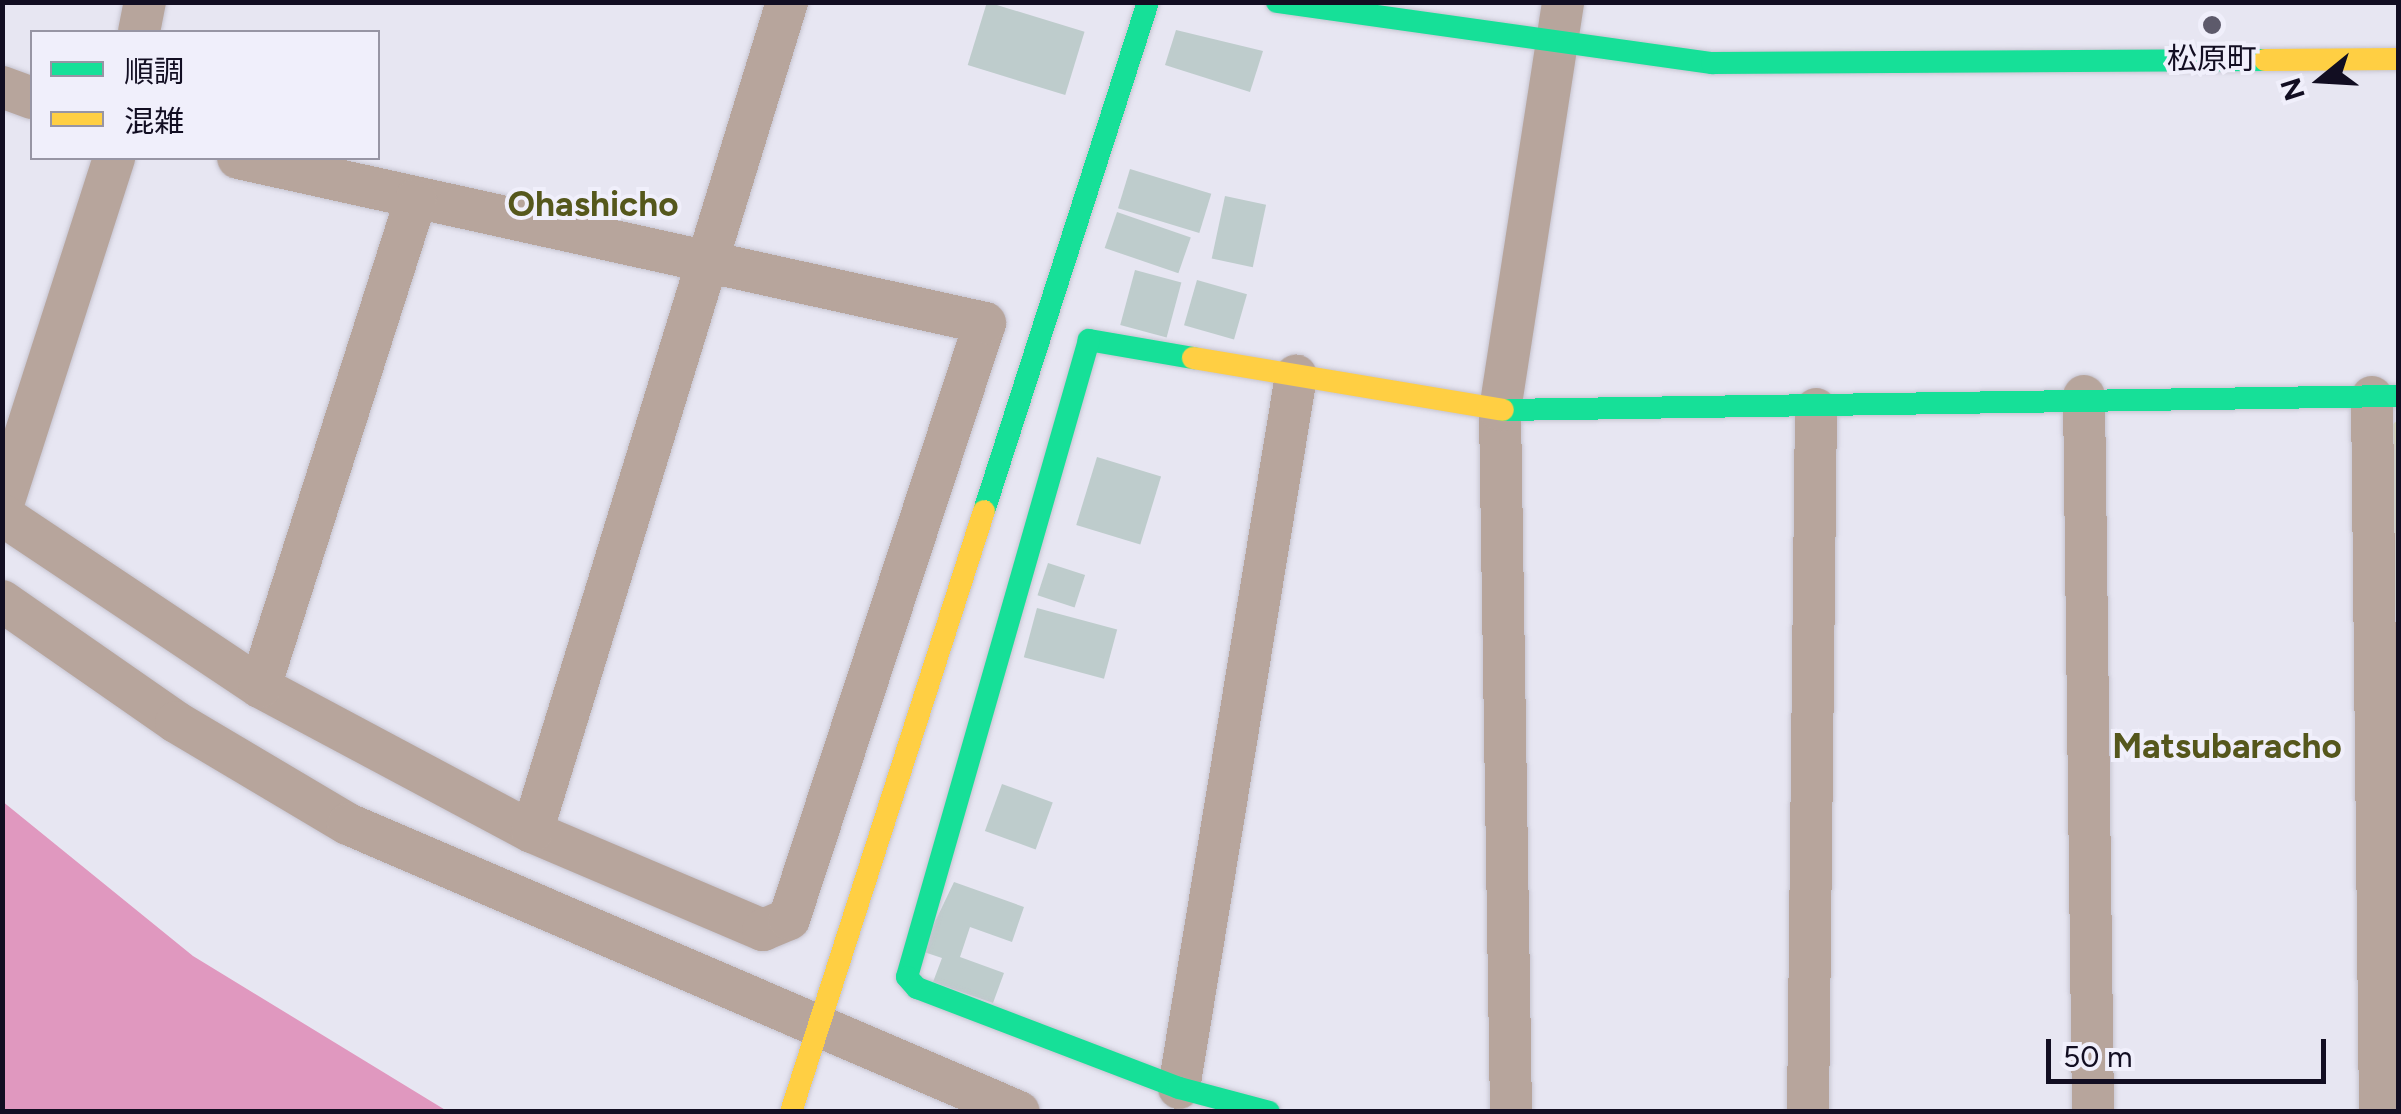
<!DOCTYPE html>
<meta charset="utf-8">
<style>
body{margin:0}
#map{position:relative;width:2401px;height:1114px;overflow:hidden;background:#e7e6f2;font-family:Figtree,"Noto Sans JP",sans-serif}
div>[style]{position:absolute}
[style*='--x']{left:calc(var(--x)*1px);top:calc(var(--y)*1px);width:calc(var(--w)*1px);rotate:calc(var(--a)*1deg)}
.green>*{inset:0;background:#dbddb2}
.water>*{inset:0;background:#e098bf}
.building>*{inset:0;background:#becccc;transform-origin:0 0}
.roads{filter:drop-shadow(0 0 2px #c6c4d0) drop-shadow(0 0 2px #c6c4d0)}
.street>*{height:42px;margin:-21px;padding:0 21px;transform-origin:21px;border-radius:21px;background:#b7a59c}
.fast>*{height:22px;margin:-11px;padding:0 11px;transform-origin:11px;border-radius:11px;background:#16e098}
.slow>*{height:22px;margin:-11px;padding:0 11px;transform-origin:11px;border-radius:11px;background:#ffcf43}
.dots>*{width:28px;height:28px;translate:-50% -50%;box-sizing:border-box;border:5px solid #f0effb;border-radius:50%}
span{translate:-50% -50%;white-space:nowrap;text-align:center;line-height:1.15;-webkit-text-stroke:8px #f0effb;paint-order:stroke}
.poi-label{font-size:30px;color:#120e22}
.quarter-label{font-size:35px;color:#55571c;font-weight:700}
.frame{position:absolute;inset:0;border:5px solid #120e22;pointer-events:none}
.legend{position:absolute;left:30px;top:30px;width:350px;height:130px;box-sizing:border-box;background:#f0effb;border:2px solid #9795a4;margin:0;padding:12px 18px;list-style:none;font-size:30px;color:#120e22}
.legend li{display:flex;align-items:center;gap:20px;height:50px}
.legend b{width:50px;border:2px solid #9795a4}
.north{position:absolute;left:2271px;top:30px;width:100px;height:100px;-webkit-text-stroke:8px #f0effb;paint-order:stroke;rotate:252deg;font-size:28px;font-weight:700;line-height:40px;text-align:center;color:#120e22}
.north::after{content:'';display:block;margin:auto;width:35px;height:45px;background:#120e22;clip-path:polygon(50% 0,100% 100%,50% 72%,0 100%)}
.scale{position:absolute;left:2046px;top:1039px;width:280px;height:45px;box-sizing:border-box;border:5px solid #120e22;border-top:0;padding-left:12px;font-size:30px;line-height:35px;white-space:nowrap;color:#120e22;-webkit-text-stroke:8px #f0effb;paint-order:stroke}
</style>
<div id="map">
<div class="green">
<i style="clip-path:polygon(2398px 420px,2398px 667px,2387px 429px)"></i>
</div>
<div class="water">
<i style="clip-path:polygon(2px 801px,193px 956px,447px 1111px,3px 1111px)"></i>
</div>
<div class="building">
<i style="left:987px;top:2px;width:102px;height:66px;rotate:17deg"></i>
<i style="clip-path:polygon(1176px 30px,1263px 51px,1250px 92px,1165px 65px)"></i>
<i style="left:1130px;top:169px;width:85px;height:41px;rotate:17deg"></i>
<i style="left:1225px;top:196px;width:42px;height:64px;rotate:12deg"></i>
<i style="left:1117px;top:212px;width:78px;height:38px;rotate:19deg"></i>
<i style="left:1135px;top:270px;width:48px;height:57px;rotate:15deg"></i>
<i style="left:1197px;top:280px;width:52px;height:47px;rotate:16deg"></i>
<i style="left:1097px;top:457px;width:67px;height:71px;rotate:17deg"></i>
<i style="left:1048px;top:563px;width:39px;height:34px;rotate:18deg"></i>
<i style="left:1037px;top:608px;width:83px;height:51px;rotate:15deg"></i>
<i style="left:1002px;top:784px;width:54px;height:50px;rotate:20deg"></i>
<i style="clip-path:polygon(954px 882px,1024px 907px,1012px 942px,970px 927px,960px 957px,1004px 973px,993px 1003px,933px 982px,942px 958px,921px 951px)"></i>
</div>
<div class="roads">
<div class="street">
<i style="--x:139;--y:32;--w:31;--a:-79"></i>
<i style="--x:2;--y:87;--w:32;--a:20"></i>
<i style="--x:2084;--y:396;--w:716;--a:89.28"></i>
<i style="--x:2372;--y:397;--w:715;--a:89.36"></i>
<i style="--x:2;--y:507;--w:367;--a:-72.2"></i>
<i style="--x:2;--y:515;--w:310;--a:33.7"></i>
<i style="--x:260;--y:687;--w:308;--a:28.1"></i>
<i style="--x:532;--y:832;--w:251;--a:23"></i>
<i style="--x:763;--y:930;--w:28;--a:-23"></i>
<i style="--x:789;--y:919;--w:627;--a:-71.8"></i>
<i style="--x:985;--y:323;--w:765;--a:-167.54"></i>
<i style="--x:2;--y:601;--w:212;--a:34.8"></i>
<i style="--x:176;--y:722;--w:200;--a:30.7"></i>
<i style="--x:348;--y:824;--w:730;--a:23.23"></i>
<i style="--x:260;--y:687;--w:512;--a:-72.27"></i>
<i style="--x:532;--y:832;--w:868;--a:-72.92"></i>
<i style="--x:1179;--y:1088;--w:722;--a:-80.67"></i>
<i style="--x:1511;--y:1112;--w:702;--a:-90.9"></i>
<i style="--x:1500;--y:410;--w:413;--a:-81.2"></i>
<i style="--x:1808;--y:1112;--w:703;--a:-89.35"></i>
</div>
<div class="fast">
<i style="--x:1277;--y:2;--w:439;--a:8"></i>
<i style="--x:1712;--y:63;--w:553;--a:-0.31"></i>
<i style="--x:1193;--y:358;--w:106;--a:-170.2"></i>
<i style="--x:1089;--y:340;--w:662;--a:105.95"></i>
<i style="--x:907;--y:977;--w:15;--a:48"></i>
<i style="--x:917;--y:988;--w:280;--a:20.9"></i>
<i style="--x:1179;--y:1088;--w:93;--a:14.9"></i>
<i style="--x:1503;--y:410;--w:895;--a:-0.9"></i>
<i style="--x:984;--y:511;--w:535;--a:-72.14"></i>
</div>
<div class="slow">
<i style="--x:2265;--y:60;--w:133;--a:-0.4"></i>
<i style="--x:1193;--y:358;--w:314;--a:9.5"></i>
<i style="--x:791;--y:1112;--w:631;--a:-72.2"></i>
</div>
</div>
<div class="dots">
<i style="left:2212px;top:25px;background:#5d5a6b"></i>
</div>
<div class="poi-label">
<span style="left:2212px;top:59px">松原町</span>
</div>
<div class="quarter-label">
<span style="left:593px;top:204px">Ohashicho</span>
<span style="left:2227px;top:746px">Matsubaracho</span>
</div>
<div class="frame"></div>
<ul class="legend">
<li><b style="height:12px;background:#16e098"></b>順調</li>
<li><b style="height:12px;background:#ffcf43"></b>混雑</li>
</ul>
<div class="north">N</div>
<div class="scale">50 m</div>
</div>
